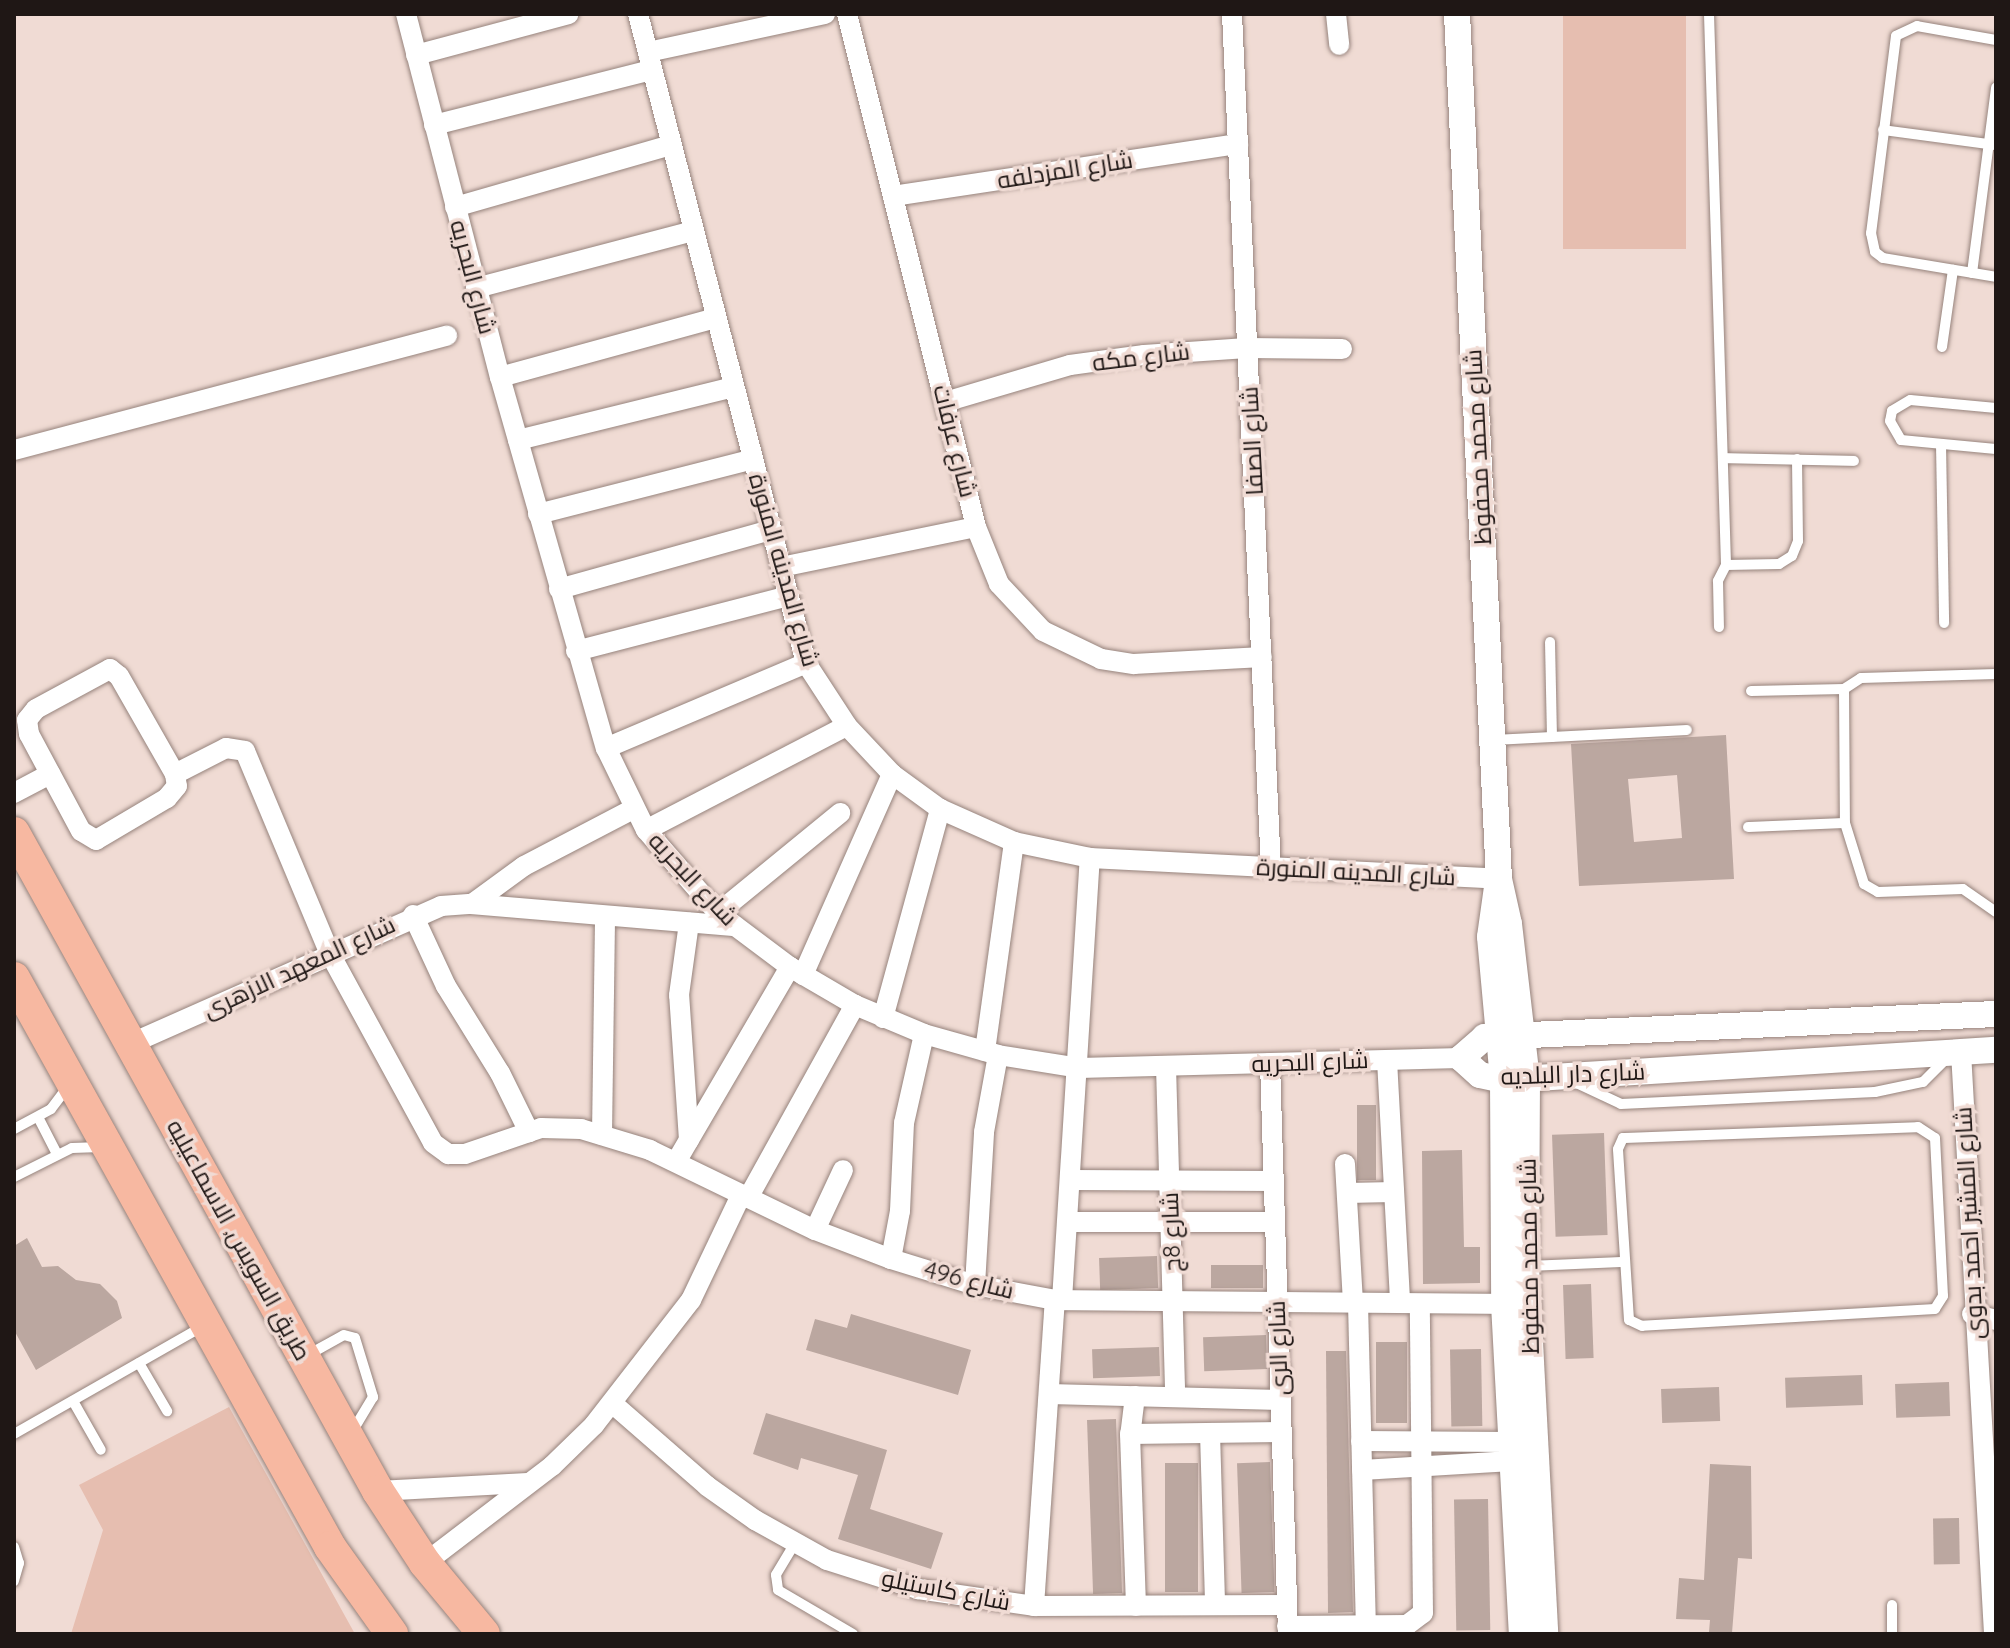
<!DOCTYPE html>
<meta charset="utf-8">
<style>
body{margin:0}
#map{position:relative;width:2010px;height:1648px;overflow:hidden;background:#f0dbd4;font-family:Quicksand,Cairo,sans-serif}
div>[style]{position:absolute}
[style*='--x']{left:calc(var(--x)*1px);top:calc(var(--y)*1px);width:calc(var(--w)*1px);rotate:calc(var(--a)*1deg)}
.green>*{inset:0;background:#e6beb0;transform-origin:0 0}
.building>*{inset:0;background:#bba7a0;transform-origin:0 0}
.roads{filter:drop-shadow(0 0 2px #96837c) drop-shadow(0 0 2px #96837c)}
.service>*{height:10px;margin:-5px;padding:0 5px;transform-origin:5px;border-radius:5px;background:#fff}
.minor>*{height:20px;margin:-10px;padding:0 10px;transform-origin:10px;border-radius:10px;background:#fff}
.tertiary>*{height:26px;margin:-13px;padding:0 13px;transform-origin:13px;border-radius:13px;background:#fff}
.primary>*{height:32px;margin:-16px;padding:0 16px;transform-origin:16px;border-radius:16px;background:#f7b8a1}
span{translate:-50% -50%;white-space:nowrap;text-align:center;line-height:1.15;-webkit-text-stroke:7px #f0dbd4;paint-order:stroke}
.street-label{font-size:24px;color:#1f1715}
.frame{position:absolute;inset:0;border:16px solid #1f1715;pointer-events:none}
</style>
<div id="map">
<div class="green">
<i style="left:1563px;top:14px;width:123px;height:235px"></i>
<i style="clip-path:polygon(229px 1407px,355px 1634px,71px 1634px,103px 1530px,79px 1485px)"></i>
</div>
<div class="building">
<i style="clip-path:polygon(evenodd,1726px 735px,1734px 879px,1579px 886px,1571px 744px,1726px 735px,1677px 775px,1682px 838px,1634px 842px,1628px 779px,1677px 775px)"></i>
<i style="left:1357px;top:1105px;width:19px;height:75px"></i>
<i style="left:1604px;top:1133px;width:102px;height:52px;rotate:88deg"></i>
<i style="clip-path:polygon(1462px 1150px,1464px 1247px,1480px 1247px,1480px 1283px,1423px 1284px,1422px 1151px)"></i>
<i style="clip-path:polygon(27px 1238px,42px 1267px,58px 1266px,76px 1280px,100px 1284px,117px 1301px,122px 1318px,36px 1370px,14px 1330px,14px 1246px)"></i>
<i style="left:1157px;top:1256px;width:32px;height:58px;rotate:88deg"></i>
<i style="left:1211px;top:1265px;width:52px;height:23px"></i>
<i style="left:1591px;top:1284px;width:74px;height:28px;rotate:88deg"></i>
<i style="clip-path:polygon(851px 1314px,971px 1350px,958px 1395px,806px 1350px,815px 1319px,847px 1328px)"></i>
<i style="left:1266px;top:1335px;width:34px;height:63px;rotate:88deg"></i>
<i style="left:1376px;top:1342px;width:31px;height:81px"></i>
<i style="left:1159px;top:1347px;width:29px;height:67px;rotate:88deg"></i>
<i style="left:1481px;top:1349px;width:77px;height:31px;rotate:89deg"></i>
<i style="clip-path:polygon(1326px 1351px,1346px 1351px,1353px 1612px,1328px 1613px)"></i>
<i style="left:1862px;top:1375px;width:30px;height:77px;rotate:88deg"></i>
<i style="left:1949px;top:1382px;width:34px;height:54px;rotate:88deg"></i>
<i style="left:1719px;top:1387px;width:34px;height:58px;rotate:88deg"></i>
<i style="clip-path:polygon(766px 1413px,887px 1450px,870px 1509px,943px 1533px,931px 1569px,838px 1539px,858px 1475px,801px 1458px,798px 1470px,753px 1454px)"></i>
<i style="left:1116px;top:1419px;width:174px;height:29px;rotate:88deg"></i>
<i style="left:1270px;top:1462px;width:130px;height:33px;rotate:88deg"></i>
<i style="left:1165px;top:1463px;width:33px;height:129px"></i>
<i style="clip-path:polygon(1710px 1464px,1751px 1466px,1752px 1559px,1738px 1558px,1732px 1633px,1709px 1632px,1710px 1620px,1676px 1619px,1679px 1578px,1704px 1580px)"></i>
<i style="left:1488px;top:1499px;width:131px;height:34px;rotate:89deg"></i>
<i style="left:1959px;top:1518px;width:46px;height:26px;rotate:89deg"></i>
</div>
<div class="roads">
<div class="service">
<i style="--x:1709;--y:14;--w:551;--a:88.23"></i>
<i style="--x:1726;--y:565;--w:18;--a:117"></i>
<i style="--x:1718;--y:581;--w:46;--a:88.8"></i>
<i style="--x:1996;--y:40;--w:80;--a:-170"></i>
<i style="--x:1917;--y:26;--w:23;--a:155"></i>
<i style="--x:1896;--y:36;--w:199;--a:97.2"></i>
<i style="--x:1871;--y:233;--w:19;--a:78"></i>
<i style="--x:1875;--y:252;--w:10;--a:37"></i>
<i style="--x:1883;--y:258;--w:115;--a:9.5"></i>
<i style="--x:1883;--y:130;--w:114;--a:7.6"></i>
<i style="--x:1972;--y:273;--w:187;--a:-82.6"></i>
<i style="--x:1942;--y:347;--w:78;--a:-81.9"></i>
<i style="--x:1996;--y:408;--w:86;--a:-174.7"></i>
<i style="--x:1910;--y:400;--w:21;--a:149"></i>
<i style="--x:1892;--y:411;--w:10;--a:101"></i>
<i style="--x:1890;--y:421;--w:22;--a:60"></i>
<i style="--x:1901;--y:440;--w:95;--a:5.4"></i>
<i style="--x:1941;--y:444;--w:179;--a:89"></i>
<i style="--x:1723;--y:458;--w:131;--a:1.3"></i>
<i style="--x:1726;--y:565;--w:53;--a:-1.1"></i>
<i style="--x:1779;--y:564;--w:15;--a:-32"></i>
<i style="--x:1792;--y:556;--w:16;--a:-68"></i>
<i style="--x:1798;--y:541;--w:82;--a:-90.7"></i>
<i style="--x:1550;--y:642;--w:95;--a:88.8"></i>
<i style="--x:1844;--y:689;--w:134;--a:89.6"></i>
<i style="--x:1845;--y:823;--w:64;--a:72.7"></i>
<i style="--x:1864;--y:884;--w:16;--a:30"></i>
<i style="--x:1878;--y:892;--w:85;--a:-2"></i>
<i style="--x:1963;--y:889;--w:40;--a:34.9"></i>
<i style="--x:1751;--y:691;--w:93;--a:-1.2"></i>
<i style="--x:1844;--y:689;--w:20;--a:-33"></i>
<i style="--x:1861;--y:678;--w:135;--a:-1.7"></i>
<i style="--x:1494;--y:740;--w:193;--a:-3"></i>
<i style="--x:1748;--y:827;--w:97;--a:-2.4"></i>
<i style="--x:1570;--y:1080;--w:56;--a:25.2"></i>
<i style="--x:1621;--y:1104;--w:254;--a:-2.7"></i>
<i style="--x:1875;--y:1092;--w:49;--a:-11.8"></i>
<i style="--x:1923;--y:1082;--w:38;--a:-45"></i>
<i style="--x:38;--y:1117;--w:42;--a:62.8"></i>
<i style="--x:1918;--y:1127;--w:20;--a:33"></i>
<i style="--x:1935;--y:1138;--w:158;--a:87.1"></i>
<i style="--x:1943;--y:1296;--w:15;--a:122"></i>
<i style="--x:1935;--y:1309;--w:293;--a:176.7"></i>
<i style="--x:1642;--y:1326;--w:14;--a:-155"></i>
<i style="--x:1629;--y:1320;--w:171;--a:-93.7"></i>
<i style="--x:1618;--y:1149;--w:12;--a:-66"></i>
<i style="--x:1623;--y:1138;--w:295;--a:-2.1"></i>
<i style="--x:14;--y:1129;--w:42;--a:-28.4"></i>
<i style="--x:51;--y:1109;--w:26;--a:-53"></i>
<i style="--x:14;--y:1177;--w:65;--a:-26.6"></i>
<i style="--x:72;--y:1148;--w:29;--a:-2"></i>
<i style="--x:1528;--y:1266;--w:94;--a:-2.4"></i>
<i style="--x:306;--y:1356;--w:43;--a:-28.9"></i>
<i style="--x:344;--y:1335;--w:11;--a:15"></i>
<i style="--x:355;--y:1338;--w:62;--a:73"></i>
<i style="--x:373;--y:1397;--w:41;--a:121"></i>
<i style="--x:139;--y:1363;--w:56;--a:59.7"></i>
<i style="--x:73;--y:1401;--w:56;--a:60.3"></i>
<i style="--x:14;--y:1434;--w:218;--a:-29.7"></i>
<i style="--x:795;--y:1543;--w:37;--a:121"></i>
<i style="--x:776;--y:1575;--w:15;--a:82"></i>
<i style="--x:778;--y:1590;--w:87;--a:30.4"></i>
<i style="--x:14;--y:1547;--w:17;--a:73"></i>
<i style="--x:19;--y:1563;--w:19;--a:106"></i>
<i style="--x:1892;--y:1605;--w:29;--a:90"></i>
</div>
<div class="minor">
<i style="--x:406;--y:14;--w:375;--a:75.5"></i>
<i style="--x:500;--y:377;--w:386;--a:74.1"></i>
<i style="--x:606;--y:748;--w:91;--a:64"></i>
<i style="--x:646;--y:830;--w:110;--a:49.1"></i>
<i style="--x:718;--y:913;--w:90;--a:36.9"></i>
<i style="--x:790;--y:967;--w:75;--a:30.3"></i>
<i style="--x:855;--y:1005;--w:75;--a:22.8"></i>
<i style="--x:924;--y:1034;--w:77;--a:15.8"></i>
<i style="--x:998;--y:1055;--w:82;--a:9.1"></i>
<i style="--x:1079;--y:1068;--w:382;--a:-1.5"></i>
<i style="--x:638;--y:14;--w:670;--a:75.49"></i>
<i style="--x:806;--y:663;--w:75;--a:56.9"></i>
<i style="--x:847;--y:726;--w:66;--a:46.8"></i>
<i style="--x:892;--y:774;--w:59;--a:36.1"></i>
<i style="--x:940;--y:809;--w:81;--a:24"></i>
<i style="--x:1014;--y:842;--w:78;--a:11.9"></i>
<i style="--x:1090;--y:858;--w:410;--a:2.9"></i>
<i style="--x:847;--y:14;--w:529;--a:75.88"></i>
<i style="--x:976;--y:527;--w:61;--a:68"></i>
<i style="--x:999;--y:584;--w:64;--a:46.9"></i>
<i style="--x:1043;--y:631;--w:64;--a:25.8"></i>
<i style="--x:1101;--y:659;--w:33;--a:9"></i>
<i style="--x:1134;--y:664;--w:128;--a:-3.1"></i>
<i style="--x:1232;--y:14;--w:855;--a:87.39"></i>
<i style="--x:1336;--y:14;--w:31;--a:84"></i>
<i style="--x:648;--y:52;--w:181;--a:-12.1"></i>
<i style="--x:416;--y:55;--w:158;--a:-15"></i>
<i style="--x:434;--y:125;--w:225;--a:-14.2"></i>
<i style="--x:893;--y:196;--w:349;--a:-8.6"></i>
<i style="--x:455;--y:207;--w:225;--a:-16"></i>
<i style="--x:476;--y:288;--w:225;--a:-14.7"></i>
<i style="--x:500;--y:377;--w:224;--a:-15.3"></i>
<i style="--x:945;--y:402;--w:130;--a:-16.5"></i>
<i style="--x:1070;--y:365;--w:75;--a:-7.7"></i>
<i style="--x:1144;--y:355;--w:103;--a:-3.9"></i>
<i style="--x:1247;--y:348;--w:95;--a:0.6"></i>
<i style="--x:518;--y:440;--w:222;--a:-13.8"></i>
<i style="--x:14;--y:450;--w:448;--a:-14.8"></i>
<i style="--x:538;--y:514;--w:222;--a:-14.3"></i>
<i style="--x:781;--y:567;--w:199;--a:-11.6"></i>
<i style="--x:559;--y:589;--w:220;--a:-15.6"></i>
<i style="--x:576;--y:651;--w:219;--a:-14.5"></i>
<i style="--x:110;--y:669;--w:11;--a:38"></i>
<i style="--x:119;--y:676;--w:113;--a:60.3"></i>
<i style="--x:175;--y:774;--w:12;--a:81"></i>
<i style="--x:177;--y:786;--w:16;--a:130"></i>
<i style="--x:167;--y:798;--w:82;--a:149.4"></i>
<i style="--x:96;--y:840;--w:17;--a:-149"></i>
<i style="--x:81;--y:831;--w:110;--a:-118.2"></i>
<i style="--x:29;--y:734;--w:14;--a:-98"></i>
<i style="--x:27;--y:720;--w:14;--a:-51"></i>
<i style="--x:36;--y:709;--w:84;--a:-28.4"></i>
<i style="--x:606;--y:748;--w:217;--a:-23"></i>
<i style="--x:175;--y:774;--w:57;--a:-27"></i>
<i style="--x:226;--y:748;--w:19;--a:9"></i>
<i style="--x:245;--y:751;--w:218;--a:67.3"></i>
<i style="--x:329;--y:952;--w:217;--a:61.4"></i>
<i style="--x:433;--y:1143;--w:19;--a:36"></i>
<i style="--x:448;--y:1154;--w:17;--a:0"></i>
<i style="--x:465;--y:1154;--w:80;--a:-18.9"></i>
<i style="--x:541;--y:1128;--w:40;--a:1.4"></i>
<i style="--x:581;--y:1129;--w:72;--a:16.9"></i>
<i style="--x:650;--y:1150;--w:183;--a:25.9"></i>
<i style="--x:815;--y:1230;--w:81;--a:20.9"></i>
<i style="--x:891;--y:1259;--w:88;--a:17.2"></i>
<i style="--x:975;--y:1285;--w:81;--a:10.6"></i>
<i style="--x:1055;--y:1300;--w:449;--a:0.5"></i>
<i style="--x:14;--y:793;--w:41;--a:-27.8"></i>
<i style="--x:646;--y:830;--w:226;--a:-27.4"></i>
<i style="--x:472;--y:904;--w:64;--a:-36.2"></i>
<i style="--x:524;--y:866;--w:125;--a:-27.6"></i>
<i style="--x:718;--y:913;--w:158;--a:-39.3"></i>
<i style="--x:413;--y:915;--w:78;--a:65.1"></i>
<i style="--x:446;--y:986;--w:102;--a:58.2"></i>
<i style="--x:500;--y:1073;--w:66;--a:63.8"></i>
<i style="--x:803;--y:975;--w:220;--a:-66.1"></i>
<i style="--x:883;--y:1018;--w:217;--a:-74.7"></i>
<i style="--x:130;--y:1044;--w:340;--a:-23.9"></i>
<i style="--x:441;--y:906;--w:31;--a:-4"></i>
<i style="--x:472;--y:904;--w:264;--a:4.8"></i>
<i style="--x:985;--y:1051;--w:211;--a:-82.1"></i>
<i style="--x:1961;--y:1052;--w:583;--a:86.75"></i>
<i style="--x:1387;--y:1060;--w:243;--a:86.9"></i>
<i style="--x:1270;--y:1063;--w:571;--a:88.19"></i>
<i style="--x:1166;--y:1066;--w:331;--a:88.4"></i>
<i style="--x:602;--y:1135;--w:219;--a:-89.2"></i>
<i style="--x:689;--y:1140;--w:145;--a:-93.9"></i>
<i style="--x:679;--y:995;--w:73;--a:-82.1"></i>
<i style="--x:676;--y:1162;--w:226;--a:-59.7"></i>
<i style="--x:1345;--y:1164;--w:139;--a:86.7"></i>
<i style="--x:1071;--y:1180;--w:203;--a:0.3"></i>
<i style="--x:1347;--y:1193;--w:47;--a:-1.2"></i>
<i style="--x:748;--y:1198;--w:221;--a:-61"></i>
<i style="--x:1068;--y:1222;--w:207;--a:0"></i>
<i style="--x:815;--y:1230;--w:66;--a:-65"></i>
<i style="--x:891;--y:1259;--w:49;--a:-79.4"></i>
<i style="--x:900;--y:1211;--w:88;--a:-87.4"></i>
<i style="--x:904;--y:1123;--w:91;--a:-77.3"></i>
<i style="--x:975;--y:1285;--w:153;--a:-86.6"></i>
<i style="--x:984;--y:1132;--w:78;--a:-79.7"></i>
<i style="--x:1062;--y:1300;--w:443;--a:-86.4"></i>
<i style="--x:1358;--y:1303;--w:323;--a:88.6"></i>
<i style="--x:1972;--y:1314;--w:25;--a:14"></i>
<i style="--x:1049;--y:1394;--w:231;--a:1.5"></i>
<i style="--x:1135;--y:1396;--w:38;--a:97"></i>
<i style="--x:1130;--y:1434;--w:172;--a:88"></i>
<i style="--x:612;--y:1403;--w:126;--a:41.1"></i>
<i style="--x:707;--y:1486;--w:59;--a:35.3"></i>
<i style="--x:755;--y:1520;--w:82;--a:29.1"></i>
<i style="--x:827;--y:1560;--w:96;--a:17.7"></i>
<i style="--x:918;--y:1589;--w:117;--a:8.3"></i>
<i style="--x:1034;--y:1606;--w:253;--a:-0.2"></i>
<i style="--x:1210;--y:1433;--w:172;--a:88.3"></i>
<i style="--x:1130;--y:1434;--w:151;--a:-0.8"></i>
<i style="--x:1361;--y:1441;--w:149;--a:0.4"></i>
<i style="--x:1362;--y:1470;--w:150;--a:-3.4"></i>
<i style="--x:378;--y:1491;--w:150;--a:-3.1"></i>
<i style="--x:425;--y:1563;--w:160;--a:-37.4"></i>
<i style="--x:552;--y:1466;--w:59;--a:-44.3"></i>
<i style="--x:594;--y:1425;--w:158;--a:-52.2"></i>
<i style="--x:691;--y:1300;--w:116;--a:-64.5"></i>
<i style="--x:1034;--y:1606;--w:307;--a:-86.1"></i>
<i style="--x:1287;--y:1626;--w:120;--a:-0.5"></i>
<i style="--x:1407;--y:1625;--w:20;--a:-37"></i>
<i style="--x:1423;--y:1613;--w:309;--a:-90.6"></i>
</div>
<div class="tertiary">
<i style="--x:1457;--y:14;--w:866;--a:87.22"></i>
<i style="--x:1499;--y:879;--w:46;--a:77.5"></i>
<i style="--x:1509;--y:924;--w:156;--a:83.4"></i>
<i style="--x:1527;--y:1079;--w:187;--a:90.3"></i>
<i style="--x:1526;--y:1266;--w:368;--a:87"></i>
<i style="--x:1497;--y:887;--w:50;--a:98"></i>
<i style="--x:1490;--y:937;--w:144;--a:84.8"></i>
<i style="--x:1503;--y:1080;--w:224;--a:89.7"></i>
<i style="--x:1504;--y:1304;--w:330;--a:86.9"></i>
<i style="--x:1996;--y:1014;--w:512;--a:177.42"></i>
<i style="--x:1485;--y:1037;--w:32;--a:139"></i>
<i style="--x:1461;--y:1058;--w:25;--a:42"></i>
<i style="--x:1480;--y:1075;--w:24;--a:12"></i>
<i style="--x:1503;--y:1080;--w:494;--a:-3.5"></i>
</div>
<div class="primary">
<i style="--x:14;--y:833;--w:752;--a:61.05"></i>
<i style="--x:378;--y:1491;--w:86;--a:56.9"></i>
<i style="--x:425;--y:1563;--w:92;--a:50.3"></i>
<i style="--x:14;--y:978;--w:651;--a:60.95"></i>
<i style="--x:330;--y:1547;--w:107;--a:54.5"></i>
</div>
</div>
<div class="street-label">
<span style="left:1065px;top:170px;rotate:-9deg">شارع المزدلفه</span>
<span style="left:473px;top:277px;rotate:75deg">شارع البحريه</span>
<span style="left:1141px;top:357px;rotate:-7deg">شارع مكه</span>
<span style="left:955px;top:441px;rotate:76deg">شارع عرفات</span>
<span style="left:1252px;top:441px;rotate:-93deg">شارع الصفا</span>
<span style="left:1478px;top:447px;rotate:-93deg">شارع محمد محفوظ</span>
<span style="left:784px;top:570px;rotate:74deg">شارع المدينه المنورة</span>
<span style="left:1356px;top:872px;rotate:3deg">شارع المدينه المنورة</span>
<span style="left:693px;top:879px;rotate:47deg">شارع البحريه</span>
<span style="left:299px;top:967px;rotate:-25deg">شارع المعهد الازهرى</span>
<span style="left:1310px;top:1062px;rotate:-2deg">شارع البحريه</span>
<span style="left:1573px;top:1074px;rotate:-2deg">شارع دار البلديه</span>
<span style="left:1969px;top:1223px;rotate:-93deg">شارع المشير احمد بدوى</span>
<span style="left:1171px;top:1232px;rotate:-92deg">شارع 8ج</span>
<span style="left:239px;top:1240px;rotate:61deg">طريق السويس, الاسماعيليه</span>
<span style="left:1529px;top:1256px;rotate:-91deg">شارع محمد محفوظ</span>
<span style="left:969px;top:1280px;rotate:14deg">شارع 496</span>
<span style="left:1278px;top:1348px;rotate:-92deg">شارع الرى</span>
<span style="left:946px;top:1590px;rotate:11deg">شارع كاستيلو</span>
</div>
<div class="frame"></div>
</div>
